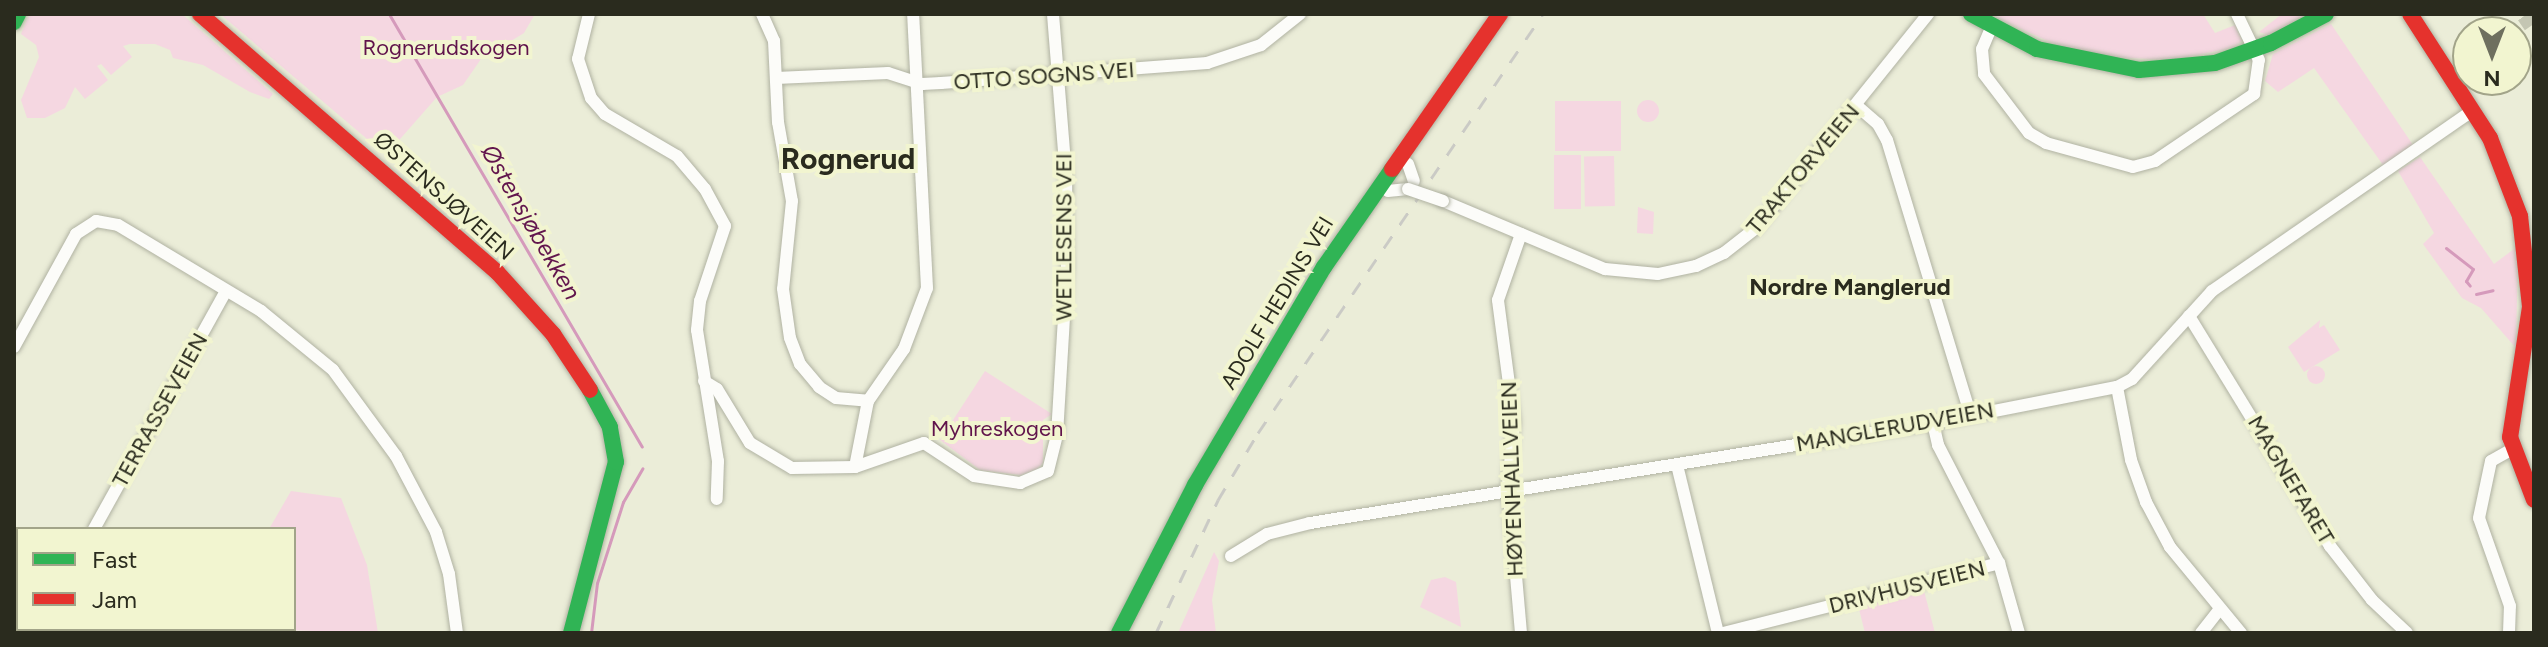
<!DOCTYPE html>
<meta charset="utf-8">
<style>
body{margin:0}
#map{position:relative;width:2548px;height:647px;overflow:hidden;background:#ebedd8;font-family:Figtree,sans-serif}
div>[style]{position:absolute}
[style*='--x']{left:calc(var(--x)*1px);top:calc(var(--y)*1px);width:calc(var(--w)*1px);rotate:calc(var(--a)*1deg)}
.green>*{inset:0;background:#f5d7e1;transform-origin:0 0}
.round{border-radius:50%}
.stream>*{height:3px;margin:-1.5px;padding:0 1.5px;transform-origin:1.5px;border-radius:1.5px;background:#d59abb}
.highway-tunnel>*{height:22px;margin-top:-11px;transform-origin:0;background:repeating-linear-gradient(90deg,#c4c6b3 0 22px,transparent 0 33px)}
.roads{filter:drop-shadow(0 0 2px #b0b2a2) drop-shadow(0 0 2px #b0b2a2)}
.street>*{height:12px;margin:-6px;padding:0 6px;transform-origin:6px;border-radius:6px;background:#fcfcf9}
.fast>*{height:16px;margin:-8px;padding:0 8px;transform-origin:8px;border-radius:8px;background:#30b455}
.jam>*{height:16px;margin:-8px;padding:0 8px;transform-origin:8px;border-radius:8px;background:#e5322d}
.rail>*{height:3px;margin-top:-1.5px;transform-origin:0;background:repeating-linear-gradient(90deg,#cacac5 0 14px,transparent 0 28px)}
.bridges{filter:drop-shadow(0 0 2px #b0b2a2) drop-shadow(0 0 2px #b0b2a2)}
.street-bridge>*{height:12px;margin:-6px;padding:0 6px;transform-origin:6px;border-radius:6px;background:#fcfcf9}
span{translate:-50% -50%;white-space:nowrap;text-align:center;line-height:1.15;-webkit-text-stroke:8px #f2f5d0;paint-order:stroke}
.park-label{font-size:22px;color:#60134b}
.street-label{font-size:22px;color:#2a2b1e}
.water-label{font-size:24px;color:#62164d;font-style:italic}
.neighbourhood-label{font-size:24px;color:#2a2b1e;font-weight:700}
.district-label{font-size:30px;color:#2a2b1e;font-weight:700}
.frame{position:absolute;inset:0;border:16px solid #2a2b1e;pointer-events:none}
.legend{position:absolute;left:16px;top:527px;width:280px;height:104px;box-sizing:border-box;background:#f2f5d0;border:2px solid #a2a489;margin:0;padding:10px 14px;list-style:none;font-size:24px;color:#2a2b1e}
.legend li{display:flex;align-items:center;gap:16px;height:40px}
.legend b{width:40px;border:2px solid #a2a489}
.north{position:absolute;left:2452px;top:16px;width:80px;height:80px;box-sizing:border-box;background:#f2f5d0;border:2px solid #a2a489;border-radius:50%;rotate:180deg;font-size:22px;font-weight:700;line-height:32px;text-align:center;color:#2a2b1e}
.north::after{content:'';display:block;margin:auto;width:28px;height:36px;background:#6e6f5f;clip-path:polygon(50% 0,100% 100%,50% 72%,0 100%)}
</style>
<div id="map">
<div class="green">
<i style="clip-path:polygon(29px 14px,182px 14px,273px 94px,269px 99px,250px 92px,203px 65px,173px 58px,170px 50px,155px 44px,130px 44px,123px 46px,132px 57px,111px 75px,101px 64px,97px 66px,108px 80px,85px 99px,75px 87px,65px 108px,45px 118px,27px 118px,21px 100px,39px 57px,36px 45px,21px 34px)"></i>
<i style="clip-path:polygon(220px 14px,535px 14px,524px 33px,481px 59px,463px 85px,437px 97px,386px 155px)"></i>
<i style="clip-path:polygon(1989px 14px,2203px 14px,2215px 33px,2235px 25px,2242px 41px,2232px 48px,2172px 60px,2111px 57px,2063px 48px)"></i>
<i style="clip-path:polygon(2282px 14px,2308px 14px,2268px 35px,2259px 32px)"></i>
<i style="clip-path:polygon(2331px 24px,2413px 145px,2383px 165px,2314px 68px,2278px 92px,2265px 81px,2273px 54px)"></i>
<i class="round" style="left:1637px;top:100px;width:22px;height:22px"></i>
<i style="left:1555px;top:101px;width:66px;height:50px"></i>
<i style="left:1554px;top:155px;width:27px;height:54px"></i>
<i style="left:1614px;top:156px;width:50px;height:30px;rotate:89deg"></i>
<i style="clip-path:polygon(2420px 157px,2494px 264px,2518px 246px,2516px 348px,2481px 308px,2462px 298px,2423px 244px,2434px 233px,2398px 171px)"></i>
<i style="clip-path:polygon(1638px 207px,1654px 212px,1653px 234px,1637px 233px)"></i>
<i style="clip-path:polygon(2320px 320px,2319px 328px,2324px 325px,2340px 350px,2304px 372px,2288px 347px)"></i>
<i class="round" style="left:2307px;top:366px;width:18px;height:18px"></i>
<i style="clip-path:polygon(985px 371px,1052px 414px,1043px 420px,1043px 463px,1037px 469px,1021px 475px,980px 470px,940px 440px)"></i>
<i style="clip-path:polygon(291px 491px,341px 498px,367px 565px,378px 633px,253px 629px,294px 629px,294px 529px,269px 529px)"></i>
<i style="clip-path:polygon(1214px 552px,1219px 561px,1212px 600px,1216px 633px,1178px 633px)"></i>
<i style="clip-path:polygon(1445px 577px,1456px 582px,1461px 627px,1420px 607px,1431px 580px)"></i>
<i style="clip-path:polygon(1923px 587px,1935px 633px,1865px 633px,1858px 605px)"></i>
<i style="clip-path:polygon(121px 629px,241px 629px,119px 633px)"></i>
</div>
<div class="stream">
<i style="--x:389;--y:14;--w:501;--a:59.7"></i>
<i style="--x:2446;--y:248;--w:34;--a:38"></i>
<i style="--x:2473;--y:269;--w:14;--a:120"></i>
<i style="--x:2466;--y:281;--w:6;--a:51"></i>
<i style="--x:2476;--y:294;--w:17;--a:-13"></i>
<i style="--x:591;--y:633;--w:50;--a:-83.2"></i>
<i style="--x:597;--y:583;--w:85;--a:-72.2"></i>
<i style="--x:623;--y:502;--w:39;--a:-60"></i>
</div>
<div class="highway-tunnel">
<i style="--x:2527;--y:14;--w:12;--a:55"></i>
</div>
<div class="roads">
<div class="street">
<i style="--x:589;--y:14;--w:46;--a:103.7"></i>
<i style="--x:578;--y:59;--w:41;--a:71.6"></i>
<i style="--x:591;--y:98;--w:21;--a:49"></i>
<i style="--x:605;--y:114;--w:83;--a:30.3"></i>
<i style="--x:677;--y:156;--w:43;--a:49.7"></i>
<i style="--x:705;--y:189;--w:42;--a:61.6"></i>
<i style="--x:725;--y:226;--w:79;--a:108.4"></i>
<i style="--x:700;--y:301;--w:29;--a:96"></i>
<i style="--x:697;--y:330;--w:133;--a:80.9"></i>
<i style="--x:718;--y:461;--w:38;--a:92"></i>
<i style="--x:762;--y:14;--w:30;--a:66"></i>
<i style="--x:774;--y:41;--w:81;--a:87.2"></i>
<i style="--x:778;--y:122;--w:80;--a:80"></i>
<i style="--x:792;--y:201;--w:88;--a:95.8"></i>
<i style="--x:783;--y:289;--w:49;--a:81.9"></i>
<i style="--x:790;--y:338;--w:28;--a:69"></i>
<i style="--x:800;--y:364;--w:30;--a:50"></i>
<i style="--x:819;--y:387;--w:20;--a:33"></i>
<i style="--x:836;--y:398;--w:32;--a:5"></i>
<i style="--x:868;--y:401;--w:63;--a:-55.3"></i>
<i style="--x:904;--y:349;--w:65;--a:-69.3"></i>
<i style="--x:927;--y:288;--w:274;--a:-92.9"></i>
<i style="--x:1991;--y:28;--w:23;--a:113"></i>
<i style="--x:1982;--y:49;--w:25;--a:85"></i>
<i style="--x:1984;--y:74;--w:74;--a:52.7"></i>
<i style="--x:2029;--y:133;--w:20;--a:30"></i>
<i style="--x:2046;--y:143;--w:90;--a:15.4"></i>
<i style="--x:2133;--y:167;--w:23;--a:-15"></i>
<i style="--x:2155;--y:161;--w:120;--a:-34.1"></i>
<i style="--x:2254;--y:94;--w:34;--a:-82"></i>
<i style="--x:2259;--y:60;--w:51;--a:-115.6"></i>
<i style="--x:776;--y:78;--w:112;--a:-2.6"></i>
<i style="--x:888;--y:73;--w:36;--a:18"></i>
<i style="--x:922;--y:84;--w:19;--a:-3"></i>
<i style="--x:941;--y:83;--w:267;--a:-4.3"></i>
<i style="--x:1207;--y:63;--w:57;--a:-18.4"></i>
<i style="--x:1261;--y:45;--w:50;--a:-38.5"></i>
<i style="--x:1856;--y:105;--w:29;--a:41"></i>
<i style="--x:1878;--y:124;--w:18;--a:61"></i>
<i style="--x:1887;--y:140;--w:286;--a:73.1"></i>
<i style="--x:1408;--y:164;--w:18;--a:71"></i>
<i style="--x:1388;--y:191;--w:20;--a:-6"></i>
<i style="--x:1443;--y:201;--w:176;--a:22.8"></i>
<i style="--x:1605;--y:269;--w:53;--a:5.4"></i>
<i style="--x:1658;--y:274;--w:39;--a:-12"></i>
<i style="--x:1696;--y:266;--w:31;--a:-25"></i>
<i style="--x:1724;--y:253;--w:41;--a:-38"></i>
<i style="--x:1756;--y:228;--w:275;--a:-51.2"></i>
<i style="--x:2189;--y:316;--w:270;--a:58.5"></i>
<i style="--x:2330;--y:546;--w:68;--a:52.1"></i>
<i style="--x:2372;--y:600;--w:48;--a:43.3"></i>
<i style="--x:14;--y:347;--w:129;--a:-61.2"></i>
<i style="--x:76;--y:234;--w:24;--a:-33"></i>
<i style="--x:96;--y:221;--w:22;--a:10"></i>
<i style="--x:118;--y:225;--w:167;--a:31"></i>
<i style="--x:261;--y:311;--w:93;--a:39.3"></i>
<i style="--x:333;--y:370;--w:107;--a:53.8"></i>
<i style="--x:396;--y:456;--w:86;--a:62.2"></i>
<i style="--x:436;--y:532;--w:44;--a:72.8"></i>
<i style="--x:449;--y:574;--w:60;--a:82.3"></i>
<i style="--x:704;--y:381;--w:15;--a:32"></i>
<i style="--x:717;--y:389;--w:63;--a:58.6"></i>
<i style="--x:750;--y:443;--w:49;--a:30.8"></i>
<i style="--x:792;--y:468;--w:63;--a:-0.9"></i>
<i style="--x:855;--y:467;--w:73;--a:-19.2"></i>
<i style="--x:924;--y:443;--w:60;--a:33.4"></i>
<i style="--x:974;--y:476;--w:47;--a:8.7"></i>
<i style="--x:1020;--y:483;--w:30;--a:-23"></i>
<i style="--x:1048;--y:471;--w:37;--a:-76"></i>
<i style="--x:1057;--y:435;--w:166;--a:-86.6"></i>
<i style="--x:1067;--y:269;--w:93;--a:-90.6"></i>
<i style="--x:1066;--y:176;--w:163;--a:-94.6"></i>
<i style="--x:2117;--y:387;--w:74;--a:79.1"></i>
<i style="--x:2131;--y:460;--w:45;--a:70.3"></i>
<i style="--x:2146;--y:502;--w:51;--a:61.9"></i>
<i style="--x:2170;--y:547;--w:112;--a:50.5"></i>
<i style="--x:1933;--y:423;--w:23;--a:77"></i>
<i style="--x:1938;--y:445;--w:133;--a:62.7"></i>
<i style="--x:1999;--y:563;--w:73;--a:74.1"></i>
<i style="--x:1677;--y:465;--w:173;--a:76.3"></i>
<i style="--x:855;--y:467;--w:67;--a:-78.9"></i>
<i style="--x:94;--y:529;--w:272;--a:-61"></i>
<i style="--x:1231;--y:556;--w:42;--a:-31.4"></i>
<i style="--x:1267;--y:534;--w:44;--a:-14.3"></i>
<i style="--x:1310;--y:523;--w:631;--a:-9.12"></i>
<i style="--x:1933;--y:423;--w:187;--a:-11.1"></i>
<i style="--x:2117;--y:387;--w:17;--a:-28"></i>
<i style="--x:2132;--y:379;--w:119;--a:-47.7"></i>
<i style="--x:2212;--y:291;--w:318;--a:-34.7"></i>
<i style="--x:36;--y:633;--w:5;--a:-53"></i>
<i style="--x:1521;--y:633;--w:149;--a:-95"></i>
<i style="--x:1508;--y:485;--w:63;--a:-84.6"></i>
<i style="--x:1514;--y:422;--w:123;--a:-97.5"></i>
<i style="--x:1498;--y:300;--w:70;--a:-70.8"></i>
<i style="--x:1723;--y:633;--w:285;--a:-14.2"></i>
<i style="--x:2201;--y:633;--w:31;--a:-52"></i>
<i style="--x:2509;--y:633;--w:27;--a:-88"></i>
<i style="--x:2510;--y:606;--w:93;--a:-109.4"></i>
<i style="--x:2479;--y:518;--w:58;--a:-78.1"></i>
<i style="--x:2491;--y:461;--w:23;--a:-29"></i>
</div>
<div class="fast">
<i style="--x:1971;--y:14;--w:75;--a:27.9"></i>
<i style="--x:2037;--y:49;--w:104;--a:11.6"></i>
<i style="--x:2139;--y:70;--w:76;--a:-5.3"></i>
<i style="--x:2215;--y:63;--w:59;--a:-19.7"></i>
<i style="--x:2271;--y:43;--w:62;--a:-27.8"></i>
<i style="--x:14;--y:22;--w:9;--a:-63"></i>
<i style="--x:571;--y:633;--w:177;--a:-75.3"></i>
<i style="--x:616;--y:462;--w:36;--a:-100"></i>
<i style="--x:610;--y:427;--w:42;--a:-118.4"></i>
<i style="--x:1119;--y:633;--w:166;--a:-62.8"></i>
<i style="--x:1195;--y:485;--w:253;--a:-59.4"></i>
<i style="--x:1324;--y:267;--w:119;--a:-55.2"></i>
</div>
<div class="jam">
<i style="--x:200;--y:14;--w:393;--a:41"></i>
<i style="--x:497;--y:272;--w:84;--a:47.9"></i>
<i style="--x:553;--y:334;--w:67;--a:56.5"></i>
<i style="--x:2410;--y:14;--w:148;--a:57.2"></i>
<i style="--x:2490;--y:138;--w:84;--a:69"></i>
<i style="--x:2520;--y:216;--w:92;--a:83.7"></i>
<i style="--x:2530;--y:307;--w:132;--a:98.7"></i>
<i style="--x:2510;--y:437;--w:67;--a:69.1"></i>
<i style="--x:1392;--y:169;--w:189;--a:-55.1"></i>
</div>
</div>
<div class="rail">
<i style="--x:1156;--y:633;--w:147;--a:-65"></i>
<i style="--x:1218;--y:500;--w:78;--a:-59.2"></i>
<i style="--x:1258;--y:433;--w:507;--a:-55.78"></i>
</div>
<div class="bridges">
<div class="street-bridge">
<i style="--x:1408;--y:189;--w:37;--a:19"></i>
</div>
</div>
<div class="park-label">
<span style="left:446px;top:48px">Rognerudskogen</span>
<span style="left:997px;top:429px">Myhreskogen</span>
</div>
<div class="street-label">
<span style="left:1044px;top:76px;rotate:-4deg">OTTO SOGNS VEI</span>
<span style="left:1803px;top:169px;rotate:-50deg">TRAKTORVEIEN</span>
<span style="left:444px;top:196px;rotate:42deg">ØSTENSJØVEIEN</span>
<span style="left:1064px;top:237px;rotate:-90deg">WETLESENS VEI</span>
<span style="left:1277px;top:303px;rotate:-59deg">ADOLF HEDINS VEI</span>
<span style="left:160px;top:410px;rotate:-61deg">TERRASSEVEIEN</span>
<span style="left:1895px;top:427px;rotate:-10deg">MANGLERUDVEIEN</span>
<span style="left:1512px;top:479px;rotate:-92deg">HØYENHALLVEIEN</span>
<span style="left:2291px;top:480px;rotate:59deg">MAGNEFARET</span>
<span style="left:1907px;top:587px;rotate:-14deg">DRIVHUSVEIEN</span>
</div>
<div class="water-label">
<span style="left:531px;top:222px;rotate:60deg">Østensjøbekken</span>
</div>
<div class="neighbourhood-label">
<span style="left:1850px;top:287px">Nordre Manglerud</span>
</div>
<div class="district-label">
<span style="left:848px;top:159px">Rognerud</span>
</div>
<div class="frame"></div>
<ul class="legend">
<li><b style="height:10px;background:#30b455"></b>Fast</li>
<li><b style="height:10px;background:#e5322d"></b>Jam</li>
</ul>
<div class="north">N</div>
</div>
